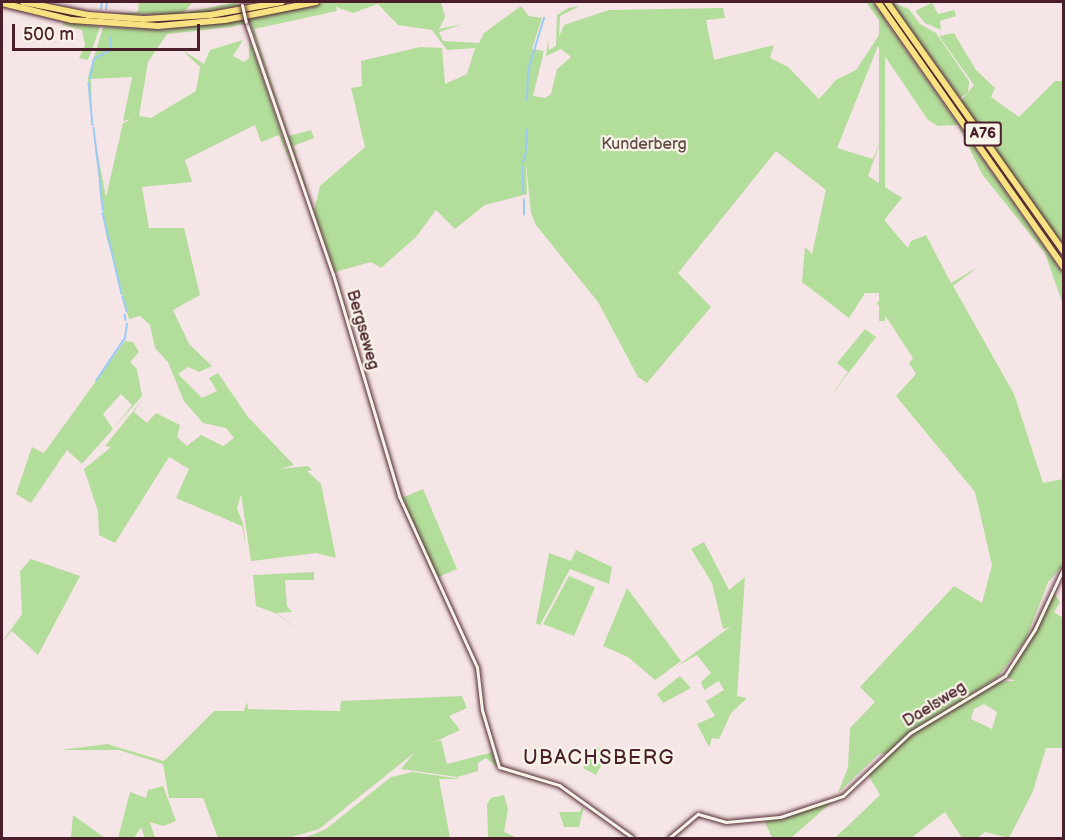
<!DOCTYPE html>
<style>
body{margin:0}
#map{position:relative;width:1065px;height:840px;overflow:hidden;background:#f6e5e6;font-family:"Balsamiq Sans",sans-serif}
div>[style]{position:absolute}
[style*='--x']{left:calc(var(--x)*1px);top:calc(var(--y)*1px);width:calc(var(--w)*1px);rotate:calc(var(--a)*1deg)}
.green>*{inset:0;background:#b3dd9a;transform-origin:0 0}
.stream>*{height:1.5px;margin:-0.75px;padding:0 0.75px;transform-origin:0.75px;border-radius:0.75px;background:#9acbf6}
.roads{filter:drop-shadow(0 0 2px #4a1f2b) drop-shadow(0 0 2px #4a1f2b)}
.minor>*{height:3px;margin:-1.5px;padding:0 1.5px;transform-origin:1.5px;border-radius:1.5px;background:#f7f3e8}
.highway>*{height:6px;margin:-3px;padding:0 3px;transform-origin:3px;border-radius:3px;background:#f6e281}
.bridges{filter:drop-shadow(0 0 2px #4a1f2b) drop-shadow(0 0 2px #4a1f2b)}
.minor-bridge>*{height:3px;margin:-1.5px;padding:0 1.5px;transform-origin:1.5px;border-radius:1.5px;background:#f7f3e8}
span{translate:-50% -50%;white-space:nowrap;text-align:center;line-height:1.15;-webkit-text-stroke:4.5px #f7f3e8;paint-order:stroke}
.shield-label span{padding:2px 4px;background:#f7f3e8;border:2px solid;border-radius:4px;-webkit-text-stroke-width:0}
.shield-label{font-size:15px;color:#4a1f2b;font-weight:700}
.park-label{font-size:16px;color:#644e47}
.street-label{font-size:16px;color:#4a1f2b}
.quarter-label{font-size:20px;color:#4a1f2b;letter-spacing:1.5px}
.frame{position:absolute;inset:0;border:3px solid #4a1f2b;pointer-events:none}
.scale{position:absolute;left:12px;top:24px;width:188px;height:27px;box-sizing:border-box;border:3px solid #4a1f2b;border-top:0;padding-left:8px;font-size:18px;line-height:21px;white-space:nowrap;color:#4a1f2b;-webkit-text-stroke:4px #f7f3e8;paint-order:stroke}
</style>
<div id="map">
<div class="green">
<i style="clip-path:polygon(139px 2px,193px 2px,183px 13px,236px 2px,239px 6px,195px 14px,104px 15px,138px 12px)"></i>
<i style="clip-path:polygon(evenodd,327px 2px,441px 2px,445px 17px,439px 29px,463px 24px,439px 32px,443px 41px,479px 43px,484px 33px,521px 6px,529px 16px,542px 18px,532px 49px,544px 51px,533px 96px,545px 98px,551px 94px,557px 69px,571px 57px,561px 49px,546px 56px,548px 40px,549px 50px,556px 46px,557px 15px,568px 8px,580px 6px,560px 16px,559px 37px,564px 25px,609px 10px,723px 8px,725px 18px,706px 20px,714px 60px,774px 45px,770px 58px,788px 67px,819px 99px,836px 80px,856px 70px,879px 35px,883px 26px,866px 2px,872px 2px,1063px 274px,1063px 305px,1045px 253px,982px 174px,958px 125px,938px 126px,928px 120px,878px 46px,837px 148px,873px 159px,891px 113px,868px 176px,902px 198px,884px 220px,908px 248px,911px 241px,926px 235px,951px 283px,978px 267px,953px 286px,1014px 394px,1043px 483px,1063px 479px,1063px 566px,1048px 582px,1026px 639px,998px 677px,929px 720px,992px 682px,1015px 681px,1006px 677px,1053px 591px,1060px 602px,1054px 612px,1063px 618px,1063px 748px,1046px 748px,1033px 791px,1009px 838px,985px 832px,977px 838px,962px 838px,945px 812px,911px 838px,835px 838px,880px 795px,867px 773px,888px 753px,879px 754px,838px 793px,848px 767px,850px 728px,875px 702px,860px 687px,954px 586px,982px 603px,992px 565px,975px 492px,896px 396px,916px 374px,909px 363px,913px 358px,877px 303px,885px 293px,865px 293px,849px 318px,802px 282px,805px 247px,812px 254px,826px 190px,776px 151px,678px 273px,711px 307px,647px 383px,638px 377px,598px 302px,536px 225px,531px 213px,526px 163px,527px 194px,485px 205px,455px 229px,436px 210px,416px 237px,381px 268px,371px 262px,335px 272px,314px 211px,320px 186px,365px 147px,351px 88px,362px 86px,361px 61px,420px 47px,442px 48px,445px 84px,467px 74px,475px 48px,447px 50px,432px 30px,398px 25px,378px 4px,353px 13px,336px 7px,337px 11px,254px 29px,289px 136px,311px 130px,314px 138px,293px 146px,307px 188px,306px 189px,249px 19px,327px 2px,984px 704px,997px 712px,992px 729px,971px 719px,974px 709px,984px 704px)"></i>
<i style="left:879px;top:2px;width:6px;height:319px"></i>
<i style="clip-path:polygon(891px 2px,909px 9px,920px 24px,936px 33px,969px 81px,968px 93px,960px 98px)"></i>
<i style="clip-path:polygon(932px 3px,938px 14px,954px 10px,956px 16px,940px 21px,941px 30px,925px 23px,915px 11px)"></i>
<i style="clip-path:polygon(243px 20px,244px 24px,231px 27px,167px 34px,148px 62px,139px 116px,151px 118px,196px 91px,200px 67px,182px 50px,204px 64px,210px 50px,243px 40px,233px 56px,244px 62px,249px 58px,249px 38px,296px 176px,279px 135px,261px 142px,255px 125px,185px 160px,192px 182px,142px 187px,149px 228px,184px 228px,200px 295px,173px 310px,189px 344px,212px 366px,199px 372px,188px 367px,178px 374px,202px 398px,217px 391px,209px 378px,218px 373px,248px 417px,294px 465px,280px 469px,308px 466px,312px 470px,307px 471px,321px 484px,336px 558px,316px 553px,251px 561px,241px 494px,237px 509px,243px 523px,246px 548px,242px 526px,176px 498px,189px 469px,169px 457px,115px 543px,99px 535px,98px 511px,84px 469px,111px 447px,105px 446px,143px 399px,134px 412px,147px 423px,156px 413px,180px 425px,177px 437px,187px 446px,201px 435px,223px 446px,234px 438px,226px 428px,203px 423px,184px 401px,168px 362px,155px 348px,150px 325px,140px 316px,129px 319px,106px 235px,93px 130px,106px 197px,123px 123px,132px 119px,123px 121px,132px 77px,91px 79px,92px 125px,88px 77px,103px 27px,163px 30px)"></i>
<i style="clip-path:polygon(64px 22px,100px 27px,88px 60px,79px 58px,85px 45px,82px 30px,63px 25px)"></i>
<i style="clip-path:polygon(954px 33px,976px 70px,995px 88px,991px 97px,1019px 117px,1055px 81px,1063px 81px,1063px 246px,961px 101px,974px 85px,939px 36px)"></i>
<i style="clip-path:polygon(865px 329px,876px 337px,827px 401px,848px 372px,837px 363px)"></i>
<i style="clip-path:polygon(evenodd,125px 341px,133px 342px,139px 352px,130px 362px,137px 369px,142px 396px,82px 464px,67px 450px,31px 503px,16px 494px,32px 447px,44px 453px,125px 341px,121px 394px,132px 405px,113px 429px,103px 414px,121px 394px)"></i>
<i style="left:423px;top:489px;width:87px;height:22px;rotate:67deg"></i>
<i style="clip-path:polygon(704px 542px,729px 590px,745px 577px,737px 696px,747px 698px,731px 713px,719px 739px,712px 738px,709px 747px,697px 724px,715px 716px,706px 701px,724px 690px,719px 681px,704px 690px,701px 682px,711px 673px,697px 655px,677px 666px,730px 627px,723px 629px,712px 583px,691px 549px)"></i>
<i style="clip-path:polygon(576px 550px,612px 567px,609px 584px,570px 569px,540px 625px,536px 624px,549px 553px,571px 561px)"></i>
<i style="clip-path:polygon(31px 559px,80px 576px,38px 655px,12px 631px,2px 642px,22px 614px,20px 571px)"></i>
<i style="clip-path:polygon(314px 572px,314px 580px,285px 580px,287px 606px,292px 612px,276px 613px,306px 636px,275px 613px,256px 606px,253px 575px)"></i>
<i style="clip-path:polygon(569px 576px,595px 587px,574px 636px,543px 624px)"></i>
<i style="clip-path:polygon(627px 588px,681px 661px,655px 680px,628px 657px,603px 646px)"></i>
<i style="clip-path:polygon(680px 676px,691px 688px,663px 703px,657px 694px)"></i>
<i style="clip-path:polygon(462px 696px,467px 708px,449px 716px,460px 730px,432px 743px,441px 740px,447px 764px,493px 752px,496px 766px,486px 758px,478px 763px,478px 771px,457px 777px,401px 769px,414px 753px,319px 829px,288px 838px,218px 838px,203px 798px,169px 798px,163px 764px,119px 750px,60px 750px,107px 744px,164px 761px,214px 711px,244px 711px,247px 702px,248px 709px,340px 711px,341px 701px)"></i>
<i style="clip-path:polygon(598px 747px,607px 755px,596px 775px,583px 768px)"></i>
<i style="clip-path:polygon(413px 772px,462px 779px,439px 779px,450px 838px,304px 838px,326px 829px,391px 777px)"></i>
<i style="clip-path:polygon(163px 786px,176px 821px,163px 826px,150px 822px,155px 838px,145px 838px,141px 827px,134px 838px,118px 838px,130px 792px,146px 798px,148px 790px)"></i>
<i style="clip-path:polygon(504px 795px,508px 809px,504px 832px,518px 838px,488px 838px,487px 804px,491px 798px)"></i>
<i style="clip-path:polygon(833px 801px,791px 838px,772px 838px,765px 822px)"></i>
<i style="clip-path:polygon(584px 806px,579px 827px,564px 827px,559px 812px,579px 812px)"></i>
<i style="clip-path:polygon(73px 815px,105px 838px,106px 838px,71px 838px)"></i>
</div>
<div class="stream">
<i style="--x:101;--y:9;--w:7;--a:-82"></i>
<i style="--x:106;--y:9;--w:7;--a:-82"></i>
<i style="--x:90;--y:79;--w:20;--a:-79"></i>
<i style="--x:94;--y:59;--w:19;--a:-28"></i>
<i style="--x:111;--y:50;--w:12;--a:-95"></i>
<i style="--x:89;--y:83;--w:42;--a:84.6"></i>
<i style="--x:527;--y:100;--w:29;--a:-88"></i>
<i style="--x:528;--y:71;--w:55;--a:-73.2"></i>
<i style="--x:94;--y:128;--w:49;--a:83"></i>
<i style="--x:526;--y:150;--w:20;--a:-87"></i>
<i style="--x:523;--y:163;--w:11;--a:-75"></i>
<i style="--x:523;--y:167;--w:26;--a:88"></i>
<i style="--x:100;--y:180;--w:30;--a:84"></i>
<i style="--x:103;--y:213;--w:83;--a:76.8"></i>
<i style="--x:524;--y:215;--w:15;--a:-90"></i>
<i style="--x:123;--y:297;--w:15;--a:74"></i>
<i style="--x:125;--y:315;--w:5;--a:79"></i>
<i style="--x:96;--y:381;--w:52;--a:-56"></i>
<i style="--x:125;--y:338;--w:14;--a:-82"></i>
</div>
<div class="roads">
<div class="minor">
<i style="--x:246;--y:22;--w:267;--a:71"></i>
<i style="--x:333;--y:274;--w:232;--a:73.4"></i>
<i style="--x:399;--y:496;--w:188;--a:65.5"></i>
<i style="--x:477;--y:667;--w:43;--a:83.4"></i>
<i style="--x:482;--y:710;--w:59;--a:73.4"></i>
<i style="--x:499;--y:767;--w:63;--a:16.7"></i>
<i style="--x:559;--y:785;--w:91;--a:35.6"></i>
<i style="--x:669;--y:838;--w:38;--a:-40"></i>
<i style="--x:698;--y:814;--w:29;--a:16"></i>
<i style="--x:726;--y:822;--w:54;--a:-5.3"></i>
<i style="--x:780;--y:817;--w:66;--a:-18.4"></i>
<i style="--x:843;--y:796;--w:92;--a:-43.2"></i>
<i style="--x:910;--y:733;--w:111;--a:-31"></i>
<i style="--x:1005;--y:676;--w:56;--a:-57.4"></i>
<i style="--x:1035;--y:629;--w:68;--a:-64.9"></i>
</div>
<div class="highway">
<i style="--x:23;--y:2;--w:66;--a:11.3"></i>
<i style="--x:88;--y:15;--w:56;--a:4.1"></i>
<i style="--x:144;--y:19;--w:66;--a:-3.5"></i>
<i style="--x:210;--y:15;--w:73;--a:-10.2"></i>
<i style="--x:878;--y:2;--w:325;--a:55"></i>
<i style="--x:887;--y:2;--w:306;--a:54.7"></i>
<i style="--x:2;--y:3;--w:72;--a:13.7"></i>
<i style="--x:72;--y:20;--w:86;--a:4"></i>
<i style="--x:158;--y:26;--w:67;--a:-5.1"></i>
<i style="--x:225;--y:20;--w:93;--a:-11.2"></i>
</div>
</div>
<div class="bridges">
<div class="minor-bridge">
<i style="--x:242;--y:5;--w:17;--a:77"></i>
</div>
</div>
<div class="shield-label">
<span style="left:983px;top:134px">A76</span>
</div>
<div class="park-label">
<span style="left:644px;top:145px">Kunderberg</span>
</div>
<div class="street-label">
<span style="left:362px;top:330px;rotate:74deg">Bergseweg</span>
<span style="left:935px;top:705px;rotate:-32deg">Daelsweg</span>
</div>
<div class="quarter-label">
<span style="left:599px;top:758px">UBACHSBERG</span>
</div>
<div class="frame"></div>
<div class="scale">500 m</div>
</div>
